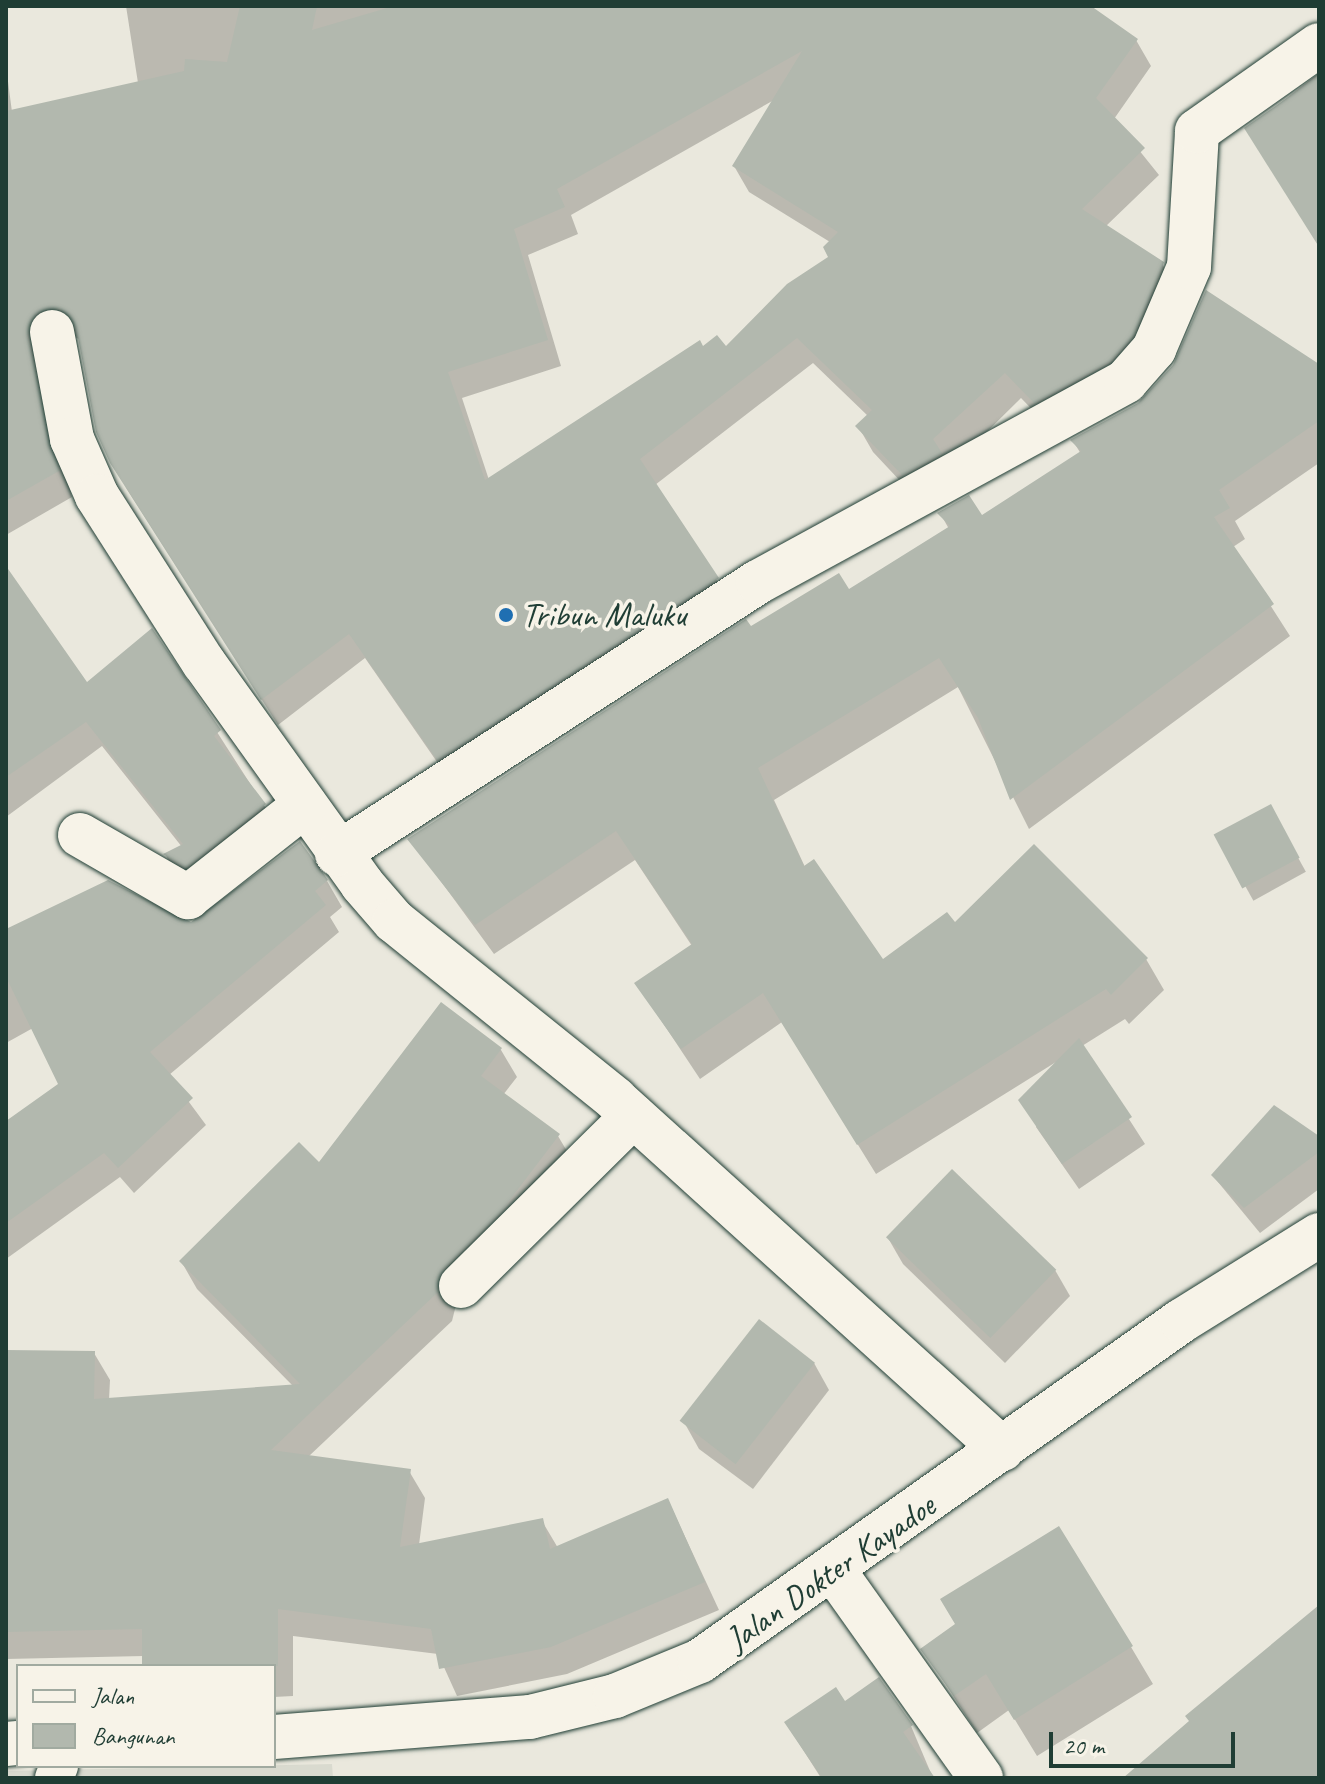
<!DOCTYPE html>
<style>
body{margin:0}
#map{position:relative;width:1325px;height:1784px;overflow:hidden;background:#eae8dd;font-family:Caveat,sans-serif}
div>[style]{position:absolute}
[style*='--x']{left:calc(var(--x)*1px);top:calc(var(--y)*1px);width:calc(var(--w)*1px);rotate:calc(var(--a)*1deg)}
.built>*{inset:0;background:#d9dacf}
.shadow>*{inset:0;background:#0003;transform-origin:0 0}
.building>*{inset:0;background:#b2b8ae;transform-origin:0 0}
.roads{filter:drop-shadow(0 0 2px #1f3d34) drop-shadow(0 0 2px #1f3d34)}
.service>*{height:38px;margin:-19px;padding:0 19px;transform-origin:19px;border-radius:19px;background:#f7f3e8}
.minor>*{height:44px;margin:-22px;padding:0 22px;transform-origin:22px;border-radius:22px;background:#f7f3e8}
.tertiary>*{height:44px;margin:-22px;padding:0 22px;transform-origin:22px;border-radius:22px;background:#f7f3e8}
.dots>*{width:22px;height:22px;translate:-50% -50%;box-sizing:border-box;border:4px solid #f7f3e8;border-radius:50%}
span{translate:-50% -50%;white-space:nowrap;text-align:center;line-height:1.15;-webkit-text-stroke:7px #f7f3e8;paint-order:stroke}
.poi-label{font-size:34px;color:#1f3d34}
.left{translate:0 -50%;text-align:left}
.street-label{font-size:34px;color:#1f3d34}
.frame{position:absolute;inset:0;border:8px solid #1f3d34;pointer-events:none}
.legend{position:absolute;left:16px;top:1664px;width:260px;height:104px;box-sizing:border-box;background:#f7f3e8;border:2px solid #a1aaa0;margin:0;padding:10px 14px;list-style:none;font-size:24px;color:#1f3d34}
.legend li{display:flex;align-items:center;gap:16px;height:40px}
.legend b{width:40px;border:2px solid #a1aaa0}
.scale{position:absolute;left:1049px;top:1732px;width:186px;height:36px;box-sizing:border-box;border:4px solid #1f3d34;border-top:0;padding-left:10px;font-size:24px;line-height:28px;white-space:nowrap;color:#1f3d34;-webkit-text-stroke:6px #f7f3e8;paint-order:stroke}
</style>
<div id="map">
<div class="built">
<i style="clip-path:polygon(332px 1764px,333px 1778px,6px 1778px,6px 1771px)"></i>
</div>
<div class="shadow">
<i style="clip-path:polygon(evenodd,126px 6px,1088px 6px,1136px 40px,1151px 66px,1114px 119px,1159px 175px,1106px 226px,1162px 264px,1177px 290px,1147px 362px,1050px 428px,1021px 398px,918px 500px,873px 452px,858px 426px,868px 416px,813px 363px,655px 485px,732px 604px,453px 785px,365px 658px,278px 725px,127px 489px,79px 339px,64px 333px,41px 364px,72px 497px,6px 535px,6px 66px,12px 112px,138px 83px,126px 6px,774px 100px,734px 166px,749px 192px,830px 242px,830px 258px,725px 349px,703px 349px,489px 480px,462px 398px,561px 366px,528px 255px,578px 234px,571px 215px,774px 100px)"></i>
<i style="clip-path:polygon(1319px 73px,1319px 246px,1247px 129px)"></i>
<i style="clip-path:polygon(1319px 367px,1319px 463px,1235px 521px,1245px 539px,1233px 547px,1290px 636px,1029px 829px,958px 687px,774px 800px,805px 867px,882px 962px,955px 926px,1146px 959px,1164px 990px,1129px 1024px,1125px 1019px,1082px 1046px,1145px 1144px,1079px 1189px,1036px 1127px,1056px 1062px,876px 1174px,782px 1022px,700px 1079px,637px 984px,692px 946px,635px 860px,494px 954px,410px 839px,750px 629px,849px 592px,949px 529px,940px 513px,981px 518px,1081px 454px,1073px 441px)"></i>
<i style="clip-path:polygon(6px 570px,86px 685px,152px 631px,280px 830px,180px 880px,165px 854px,182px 847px,102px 746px,6px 817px)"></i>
<i style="left:1270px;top:807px;width:74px;height:60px;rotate:61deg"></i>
<i style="clip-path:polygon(327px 881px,342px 907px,330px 917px,339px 932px,169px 1075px,206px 1125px,134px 1193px,120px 1177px,6px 1259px,6px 1123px,60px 1084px,33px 1028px,6px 1043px,6px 932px,191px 924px)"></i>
<i style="clip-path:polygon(441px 1005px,501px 1050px,517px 1077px,503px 1095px,558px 1136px,574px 1163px,458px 1297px,452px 1321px,308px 1457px,409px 1471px,425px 1498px,419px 1545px,542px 1521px,558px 1548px,668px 1500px,719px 1610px,567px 1674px,457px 1696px,438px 1654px,293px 1636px,293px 1696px,274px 1697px,274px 1666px,144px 1666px,144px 1656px,6px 1659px,6px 1352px,94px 1353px,110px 1380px,109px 1400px,293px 1386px,197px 1289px,181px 1261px,319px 1165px)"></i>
<i style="clip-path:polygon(1319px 1138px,1319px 1189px,1260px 1233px,1213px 1176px)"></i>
<i style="clip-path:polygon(888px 1238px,1055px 1270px,1070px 1296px,1005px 1363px,903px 1264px)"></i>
<i style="clip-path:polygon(814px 1363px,829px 1390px,753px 1489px,699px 1449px,684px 1422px)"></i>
<i style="clip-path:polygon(1131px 1647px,1153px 1684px,1037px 1756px,1009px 1710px,977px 1733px,923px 1649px)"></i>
<i style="clip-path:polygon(845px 1703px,911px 1726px,933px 1778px,821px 1778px,786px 1723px)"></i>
</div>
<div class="building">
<i style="clip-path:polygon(evenodd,240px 6px,317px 6px,312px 30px,394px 6px,1091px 6px,1138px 39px,1096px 98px,1145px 148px,1082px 209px,1164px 262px,1133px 336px,1110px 361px,1034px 403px,1005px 373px,933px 439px,942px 453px,902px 475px,855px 426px,872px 410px,797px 338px,640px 459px,719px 578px,437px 760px,349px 634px,261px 700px,110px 463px,96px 432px,76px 327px,60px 308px,36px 313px,27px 336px,59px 471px,6px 501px,6px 111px,184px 71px,185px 59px,227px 62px,240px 6px,802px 51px,732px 166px,838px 232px,823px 247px,828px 257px,787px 284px,726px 346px,717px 335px,703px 346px,700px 340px,485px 480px,448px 372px,548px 340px,514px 229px,565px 207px,557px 189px,802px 51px)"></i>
<i style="clip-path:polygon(1319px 76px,1319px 247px,1244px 128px)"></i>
<i style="clip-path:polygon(1206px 290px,1319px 364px,1319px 421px,1219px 490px,1230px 508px,1214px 517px,1274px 604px,1010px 800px,978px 718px,939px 658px,758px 768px,804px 866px,814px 859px,883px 959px,947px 912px,955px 922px,1034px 844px,1148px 958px,1111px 995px,1106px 989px,857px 1145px,763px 993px,681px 1049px,634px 983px,692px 944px,616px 831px,475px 925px,407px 839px,746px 619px,751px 626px,839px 573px,849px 589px,950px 526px,937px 513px,969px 495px,982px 515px,1081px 451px,1070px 440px,1138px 403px,1173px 365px)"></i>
<i style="clip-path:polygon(6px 566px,87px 682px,152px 628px,221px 730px,214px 736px,266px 804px,186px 867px,163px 854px,183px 844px,86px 722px,6px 777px)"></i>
<i style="left:1271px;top:804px;width:61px;height:65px;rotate:62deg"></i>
<i style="clip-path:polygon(300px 841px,328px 880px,315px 891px,326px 905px,150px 1052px,193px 1098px,118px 1168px,104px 1153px,6px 1223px,6px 1121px,58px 1084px,6px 977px,6px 929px,108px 880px,191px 922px)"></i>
<i style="clip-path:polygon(441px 1002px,502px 1048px,481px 1076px,560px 1134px,502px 1210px,443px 1269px,437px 1293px,271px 1450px,411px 1469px,400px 1547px,543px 1518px,550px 1549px,668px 1498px,705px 1582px,551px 1647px,439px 1669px,431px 1629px,278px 1609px,278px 1666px,142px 1666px,142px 1629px,6px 1632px,6px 1350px,95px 1351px,94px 1399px,300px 1384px,179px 1261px,299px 1142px,319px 1162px)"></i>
<i style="clip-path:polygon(1079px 1038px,1132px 1117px,1062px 1164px,1018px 1100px)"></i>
<i style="clip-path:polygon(1274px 1105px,1319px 1136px,1319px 1152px,1244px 1208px,1211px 1175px)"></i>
<i style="left:952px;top:1169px;width:145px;height:95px;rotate:44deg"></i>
<i style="left:759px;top:1319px;width:71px;height:129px;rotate:38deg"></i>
<i style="clip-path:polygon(1059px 1526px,1133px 1646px,1014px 1720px,986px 1674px,954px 1696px,920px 1649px,955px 1624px,940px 1599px)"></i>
<i style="clip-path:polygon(1319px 1605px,1319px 1778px,1123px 1778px,1189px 1721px,1185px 1716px)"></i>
<i style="clip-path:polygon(879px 1677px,913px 1725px,903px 1732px,935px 1778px,822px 1778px,784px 1722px,836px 1687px,845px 1701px)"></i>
</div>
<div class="roads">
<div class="service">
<i style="--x:54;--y:1778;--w:13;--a:-67"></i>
</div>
<div class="minor">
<i style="--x:52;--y:332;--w:109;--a:79.4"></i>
<i style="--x:72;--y:439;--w:62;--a:66.3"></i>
<i style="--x:97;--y:496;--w:198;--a:57.4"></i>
<i style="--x:204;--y:663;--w:272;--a:54.4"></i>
<i style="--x:362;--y:884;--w:49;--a:49.1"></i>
<i style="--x:394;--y:921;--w:284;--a:38.8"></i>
<i style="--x:615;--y:1099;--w:522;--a:42.13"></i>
<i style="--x:80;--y:835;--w:125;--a:29.9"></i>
<i style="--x:188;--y:897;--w:149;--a:-38.2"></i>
<i style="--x:337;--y:854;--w:501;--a:-32.87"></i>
<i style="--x:758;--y:582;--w:419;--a:-28.6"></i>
<i style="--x:1126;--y:381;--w:43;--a:-48.8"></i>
<i style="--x:1154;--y:349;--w:89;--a:-66.9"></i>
<i style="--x:1189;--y:267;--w:136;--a:-86.6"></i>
<i style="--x:1197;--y:131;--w:149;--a:-35.2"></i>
<i style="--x:461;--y:1286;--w:242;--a:-44.7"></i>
<i style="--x:834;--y:1571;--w:254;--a:54.6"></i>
</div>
<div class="tertiary">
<i style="--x:274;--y:1737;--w:257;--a:-4.5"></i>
<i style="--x:530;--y:1717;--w:88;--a:-13.9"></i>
<i style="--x:615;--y:1696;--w:92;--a:-22.4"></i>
<i style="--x:700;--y:1661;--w:589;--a:-35.25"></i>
<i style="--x:1181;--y:1321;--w:163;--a:-31.9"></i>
<i style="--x:6;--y:1744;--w:12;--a:-5"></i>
</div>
</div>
<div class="dots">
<i style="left:506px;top:615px;background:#1f6fb2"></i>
</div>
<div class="poi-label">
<span class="left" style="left:522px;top:615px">Tribun Maluku</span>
</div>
<div class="street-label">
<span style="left:830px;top:1572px;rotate:-35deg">Jalan Dokter Kayadoe</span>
</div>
<div class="frame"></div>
<ul class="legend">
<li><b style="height:10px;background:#f7f3e8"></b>Jalan</li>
<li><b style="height:22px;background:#b2b8ae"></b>Bangunan</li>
</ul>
<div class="scale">20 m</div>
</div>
